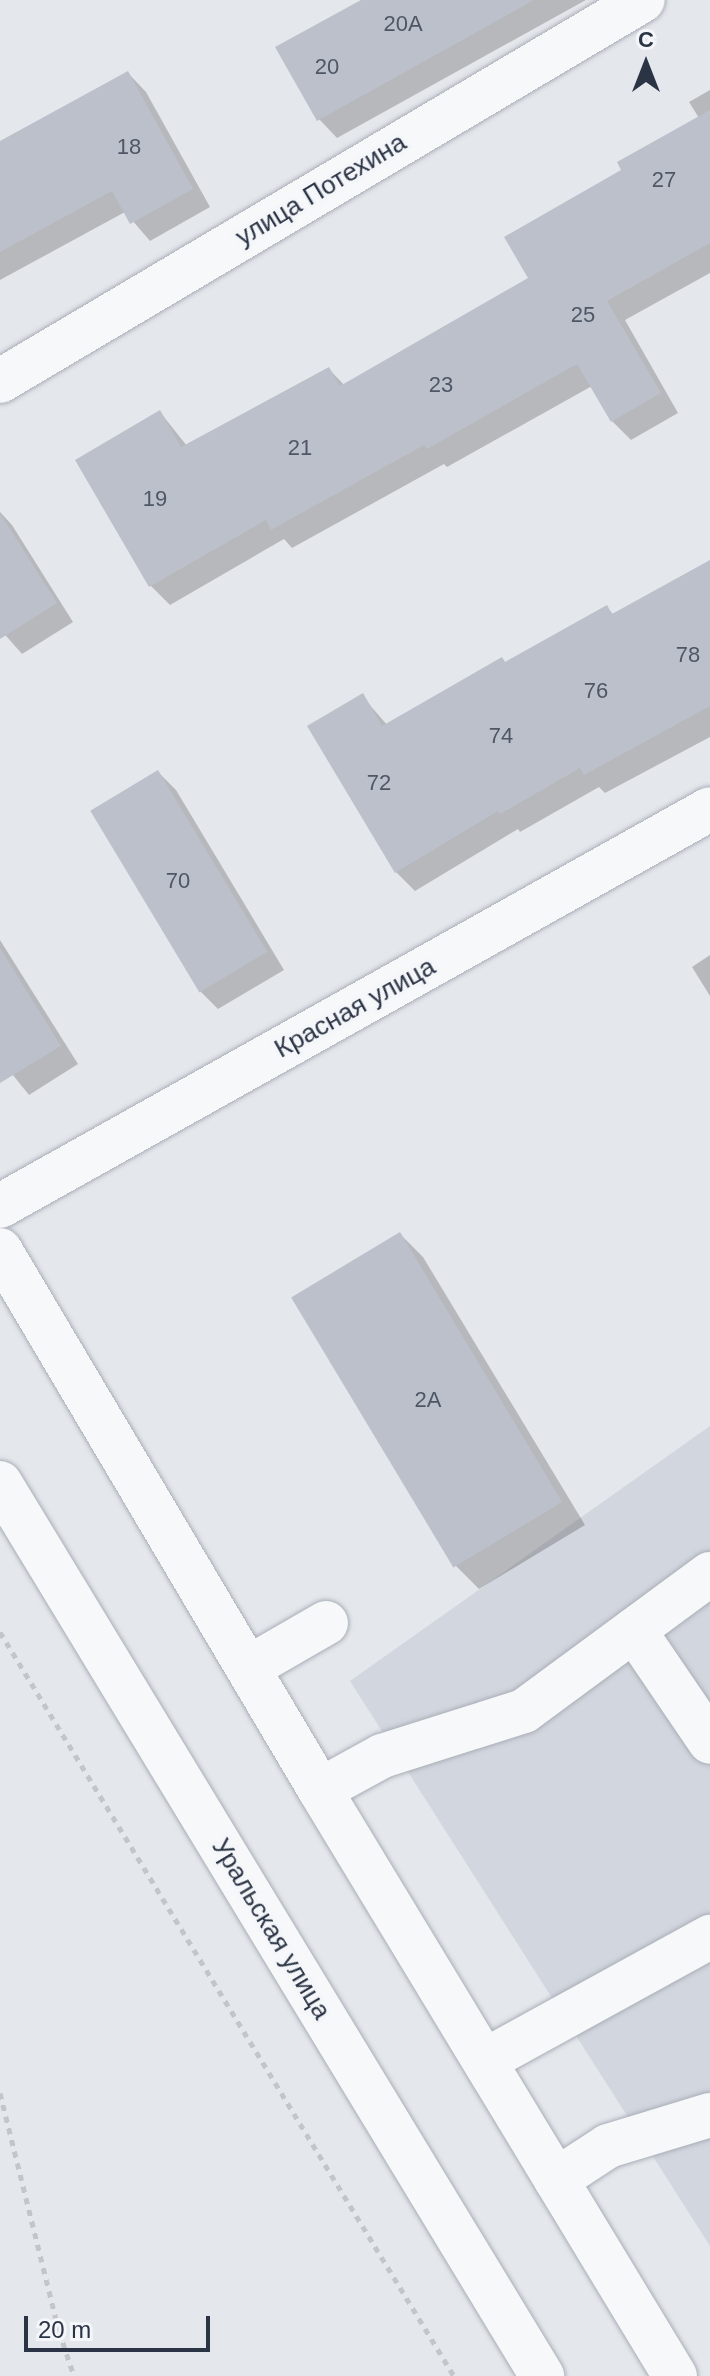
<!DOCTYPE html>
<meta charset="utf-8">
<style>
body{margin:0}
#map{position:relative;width:710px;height:2376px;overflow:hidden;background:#e4e7ec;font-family:Helvetica,sans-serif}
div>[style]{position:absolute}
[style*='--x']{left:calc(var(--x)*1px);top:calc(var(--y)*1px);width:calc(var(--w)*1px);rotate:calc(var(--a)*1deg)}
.built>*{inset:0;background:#d2d6de}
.shadow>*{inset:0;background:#0003}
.building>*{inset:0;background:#bbc0ca;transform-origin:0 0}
.path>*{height:5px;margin-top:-2.5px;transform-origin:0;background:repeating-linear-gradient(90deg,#c2c5cb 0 6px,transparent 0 12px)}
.roads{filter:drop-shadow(0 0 2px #a9aeb7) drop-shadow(0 0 2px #a9aeb7)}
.minor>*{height:44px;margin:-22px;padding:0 22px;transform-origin:22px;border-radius:22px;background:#f7f8fa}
span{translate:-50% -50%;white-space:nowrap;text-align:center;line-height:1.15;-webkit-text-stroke:7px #f4f6f9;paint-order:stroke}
.number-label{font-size:22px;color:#4f5766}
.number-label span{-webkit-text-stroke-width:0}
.street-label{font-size:26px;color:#2b3445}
.north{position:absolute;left:606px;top:24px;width:80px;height:80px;-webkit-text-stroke:6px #f4f6f9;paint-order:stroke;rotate:0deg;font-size:22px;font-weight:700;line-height:32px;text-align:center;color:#2b3445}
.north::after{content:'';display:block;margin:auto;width:28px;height:36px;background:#2b3445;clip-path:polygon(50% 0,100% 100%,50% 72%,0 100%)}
.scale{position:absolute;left:24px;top:2316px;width:186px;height:36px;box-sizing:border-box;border:4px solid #2b3445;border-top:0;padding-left:10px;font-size:24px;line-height:28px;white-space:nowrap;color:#2b3445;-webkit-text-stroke:6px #f4f6f9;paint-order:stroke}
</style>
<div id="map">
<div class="built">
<i style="clip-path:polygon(710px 1426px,710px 2246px,350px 1681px)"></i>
</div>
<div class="shadow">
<i style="clip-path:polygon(363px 0,586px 0,337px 138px,319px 119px)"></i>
<i style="clip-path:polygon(128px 73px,146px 92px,210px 207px,150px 241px,125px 212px,0 280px,0 144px)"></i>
<i style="clip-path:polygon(710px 90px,710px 273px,625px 320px,678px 413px,631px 440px,612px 421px,592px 386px,447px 467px,444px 464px,292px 548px,284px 539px,170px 605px,151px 586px,160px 412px,187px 446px,329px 369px,345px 386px,530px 279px,624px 170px,699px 118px,689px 102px)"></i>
<i style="clip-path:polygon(0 512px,12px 525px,73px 622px,22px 654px,0 629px)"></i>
<i style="clip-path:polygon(710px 562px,710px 737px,605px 793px,599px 787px,520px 832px,518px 829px,415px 891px,396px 872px,362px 696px,388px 726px,607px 608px,614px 615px)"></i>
<i style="clip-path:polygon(158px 772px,176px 790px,284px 970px,218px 1009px,200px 991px)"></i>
<i style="clip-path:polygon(0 940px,78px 1064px,29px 1095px,0 1059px)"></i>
<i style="clip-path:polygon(710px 955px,710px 996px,692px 967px)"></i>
<i style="clip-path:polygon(400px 1234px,423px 1257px,585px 1525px,479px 1589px,456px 1566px)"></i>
</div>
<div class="building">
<i style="clip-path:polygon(361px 0,534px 0,317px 121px,275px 47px)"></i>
<i style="clip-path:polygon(128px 71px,193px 189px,130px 224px,112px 191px,0 252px,0 141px)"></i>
<i style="clip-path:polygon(710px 110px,710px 243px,607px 301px,661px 393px,611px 422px,577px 364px,427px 449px,424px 445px,271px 530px,266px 520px,149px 587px,75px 460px,160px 410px,181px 447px,329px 367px,340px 386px,528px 278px,504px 237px,621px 170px,617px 162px)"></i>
<i style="clip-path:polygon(0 513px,57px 603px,0 639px)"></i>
<i style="clip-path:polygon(710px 560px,710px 706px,584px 775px,580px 768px,500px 814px,498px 811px,395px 873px,307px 726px,363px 693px,382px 726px,502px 657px,505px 662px,607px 605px,612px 614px)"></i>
<i style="left:158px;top:770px;width:212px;height:79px;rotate:59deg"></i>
<i style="clip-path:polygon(0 948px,61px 1046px,0 1083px)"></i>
<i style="left:400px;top:1232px;width:315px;height:127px;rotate:59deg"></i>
</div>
<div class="path">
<i style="--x:0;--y:1632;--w:872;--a:58.61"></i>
<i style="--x:0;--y:2093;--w:245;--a:76.1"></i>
<i style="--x:59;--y:2331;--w:47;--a:71.6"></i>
</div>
<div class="roads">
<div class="minor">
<i style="--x:0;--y:381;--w:747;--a:-30.65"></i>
<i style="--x:0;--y:1206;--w:813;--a:-29.21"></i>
<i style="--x:0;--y:1250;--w:628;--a:59.35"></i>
<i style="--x:320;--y:1790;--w:685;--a:58.79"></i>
<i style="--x:0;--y:1483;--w:1045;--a:58.74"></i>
<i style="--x:634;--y:1630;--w:135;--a:55.8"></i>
<i style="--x:248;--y:1668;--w:90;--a:-30"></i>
<i style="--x:320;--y:1790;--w:71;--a:-28.7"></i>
<i style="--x:382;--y:1756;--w:149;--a:-17.6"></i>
<i style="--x:524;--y:1711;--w:231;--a:-36.4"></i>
<i style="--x:486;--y:2060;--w:256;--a:-28.8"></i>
<i style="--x:556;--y:2180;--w:62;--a:-33.2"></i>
<i style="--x:608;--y:2146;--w:107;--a:-16.9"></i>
</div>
</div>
<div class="number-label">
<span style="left:403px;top:24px">20А</span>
<span style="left:327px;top:67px">20</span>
<span style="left:129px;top:147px">18</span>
<span style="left:664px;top:180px">27</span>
<span style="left:583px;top:315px">25</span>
<span style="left:441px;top:385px">23</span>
<span style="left:300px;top:448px">21</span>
<span style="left:155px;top:499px">19</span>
<span style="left:688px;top:655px">78</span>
<span style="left:596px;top:691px">76</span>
<span style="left:501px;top:736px">74</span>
<span style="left:379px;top:783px">72</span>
<span style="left:178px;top:881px">70</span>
<span style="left:428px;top:1400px">2А</span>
</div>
<div class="street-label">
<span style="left:321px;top:190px;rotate:-31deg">улица Потехина</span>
<span style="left:355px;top:1008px;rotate:-29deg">Красная улица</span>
<span style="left:271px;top:1929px;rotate:59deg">Уральская улица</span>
</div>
<div class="north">С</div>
<div class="scale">20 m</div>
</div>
